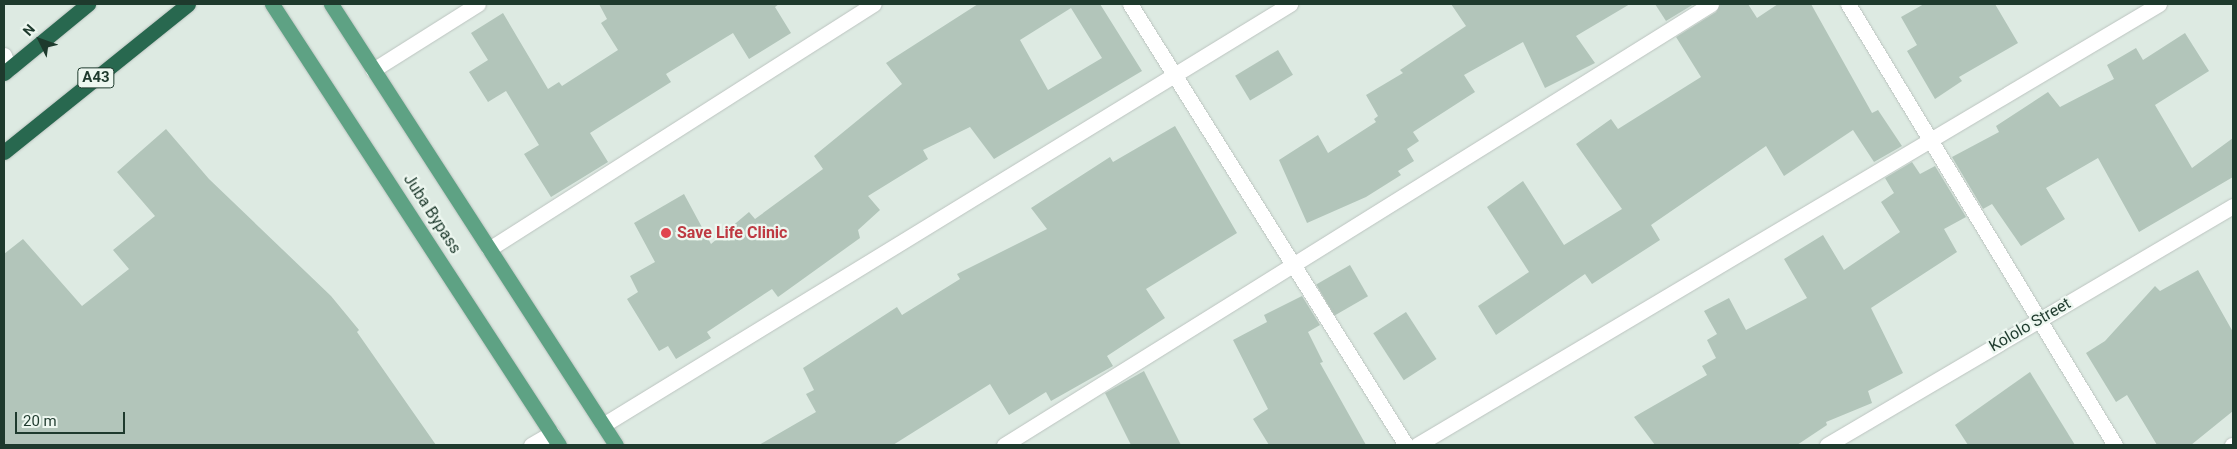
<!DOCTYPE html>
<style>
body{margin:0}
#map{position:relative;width:2237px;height:449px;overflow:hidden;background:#ddeae2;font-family:Roboto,sans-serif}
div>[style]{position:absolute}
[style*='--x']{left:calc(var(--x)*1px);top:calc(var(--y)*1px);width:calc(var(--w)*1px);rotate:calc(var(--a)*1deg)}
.building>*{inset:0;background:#b2c5ba;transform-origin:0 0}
.roads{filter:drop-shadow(0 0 1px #bcc4c0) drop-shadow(0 0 1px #bcc4c0)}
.street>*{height:15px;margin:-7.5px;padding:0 7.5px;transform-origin:7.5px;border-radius:7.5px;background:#fff}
.primary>*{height:15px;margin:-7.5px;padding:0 7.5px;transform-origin:7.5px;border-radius:7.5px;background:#5ea284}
.highway>*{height:15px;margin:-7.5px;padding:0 7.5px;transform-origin:7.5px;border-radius:7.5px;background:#28684f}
.dots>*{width:14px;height:14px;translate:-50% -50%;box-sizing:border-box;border:2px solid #edf7f0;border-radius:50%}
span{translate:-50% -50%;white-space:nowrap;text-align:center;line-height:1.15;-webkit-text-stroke:4.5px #edf7f0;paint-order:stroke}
.shield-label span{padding:1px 4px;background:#edf7f0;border:1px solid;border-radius:4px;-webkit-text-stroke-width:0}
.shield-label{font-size:15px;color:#1e3a2d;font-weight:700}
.street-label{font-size:16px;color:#1e3a2d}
.health-label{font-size:16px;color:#be3a42;font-weight:700}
.left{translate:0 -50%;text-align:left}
.frame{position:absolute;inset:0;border:5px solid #1e3a2d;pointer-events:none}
.north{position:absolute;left:15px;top:15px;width:50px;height:50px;-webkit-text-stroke:4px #edf7f0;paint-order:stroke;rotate:312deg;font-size:14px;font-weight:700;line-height:20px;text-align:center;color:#1e3a2d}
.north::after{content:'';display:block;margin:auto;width:18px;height:22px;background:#1e3a2d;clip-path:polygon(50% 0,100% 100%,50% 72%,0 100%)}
.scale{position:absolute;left:15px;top:412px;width:110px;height:22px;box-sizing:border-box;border:2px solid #1e3a2d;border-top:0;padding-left:6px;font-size:15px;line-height:18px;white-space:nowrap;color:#1e3a2d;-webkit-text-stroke:4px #edf7f0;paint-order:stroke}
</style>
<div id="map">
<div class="building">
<i style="clip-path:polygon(599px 4px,779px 4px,775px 7px,791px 33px,749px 59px,733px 33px,666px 74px,671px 82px,590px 133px,608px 162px,551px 197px,524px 154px,539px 145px,506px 91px,488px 102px,469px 72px,488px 60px,471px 33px,503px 13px,548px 89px,559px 82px,562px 86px,618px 50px,601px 23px,607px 19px)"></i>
<i style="clip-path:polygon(evenodd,978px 4px,1100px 4px,1142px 71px,994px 159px,970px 127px,923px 150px,928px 159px,868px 196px,880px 210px,858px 230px,860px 238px,778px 297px,772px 289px,707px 332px,711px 338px,676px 359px,668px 346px,659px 351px,627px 299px,638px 292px,630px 276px,655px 262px,634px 223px,684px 194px,711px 244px,749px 212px,755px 219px,823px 169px,814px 156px,902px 84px,886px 63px,978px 4px,1071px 8px,1102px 58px,1048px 90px,1020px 40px,1071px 8px)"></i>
<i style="clip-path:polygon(1451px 4px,1630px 4px,1576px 36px,1595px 63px,1545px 88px,1523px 42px,1464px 75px,1475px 92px,1413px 132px,1419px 141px,1407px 149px,1414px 161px,1398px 171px,1401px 175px,1366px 197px,1307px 223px,1279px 160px,1318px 135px,1328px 153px,1376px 122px,1374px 119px,1378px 116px,1366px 95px,1403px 73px,1400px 70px,1466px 26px)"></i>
<i style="clip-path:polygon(1655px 4px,1694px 4px,1666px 21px)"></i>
<i style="clip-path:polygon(1720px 4px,1748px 4px,1757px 18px,1778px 4px,1811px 4px,1872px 113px,1878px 110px,1902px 146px,1874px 162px,1853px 130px,1784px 176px,1766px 146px,1651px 225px,1660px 240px,1592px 284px,1585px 274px,1496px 335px,1478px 306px,1529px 272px,1487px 207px,1523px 181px,1564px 245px,1622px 209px,1576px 144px,1611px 119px,1618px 129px,1701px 77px,1676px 37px,1716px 12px)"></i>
<i style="clip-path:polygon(1924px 4px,1995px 4px,2018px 43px,1959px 77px,1962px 81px,1935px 99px,1907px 51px,1917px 45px,1901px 17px)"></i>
<i style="clip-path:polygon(2185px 33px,2209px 71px,2155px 105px,2192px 168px,2233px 138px,2233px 177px,2139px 232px,2098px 158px,2046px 188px,2065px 219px,2021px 246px,1992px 204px,1983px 209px,1952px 157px,1999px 132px,1996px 126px,2048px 92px,2060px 107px,2114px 79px,2107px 65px,2136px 48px,2143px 60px)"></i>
<i style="left:1278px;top:50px;width:29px;height:50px;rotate:59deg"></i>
<i style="clip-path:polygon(1175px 126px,1237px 233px,1146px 289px,1165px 318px,1107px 356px,1113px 366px,1051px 401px,1046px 392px,1009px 415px,990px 384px,893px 445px,759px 445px,816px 412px,806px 394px,814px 390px,803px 368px,897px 307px,902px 315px,960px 279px,957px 274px,1047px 229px,1031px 208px,1110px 157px,1113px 162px)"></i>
<i style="clip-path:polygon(166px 129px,209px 179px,331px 296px,359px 330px,357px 332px,436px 445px,4px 445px,4px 254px,23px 239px,82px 306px,129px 269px,113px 250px,155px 216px,117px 172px)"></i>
<i style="clip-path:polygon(1912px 162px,1920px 174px,1935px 166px,1966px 217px,1944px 229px,1957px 252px,1871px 308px,1903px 373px,1868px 391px,1872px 403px,1826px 422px,1827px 425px,1797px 445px,1655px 445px,1634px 417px,1707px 375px,1702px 366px,1716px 358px,1707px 340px,1717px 334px,1704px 311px,1729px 298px,1746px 330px,1807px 298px,1784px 259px,1823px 235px,1844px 270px,1900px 232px,1881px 202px,1894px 193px,1885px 178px)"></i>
<i style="left:1350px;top:265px;width:36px;height:39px;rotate:60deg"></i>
<i style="clip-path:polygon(2198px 270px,2233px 332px,2233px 411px,2191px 445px,2157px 445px,2127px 395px,2116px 402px,2086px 353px,2105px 341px,2155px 286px,2160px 291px)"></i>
<i style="clip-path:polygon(1302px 296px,1320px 325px,1308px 332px,1323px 362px,1320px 363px,1366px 445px,1269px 445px,1253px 419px,1268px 409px,1233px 340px,1267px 322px,1264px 315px)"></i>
<i style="left:1406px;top:312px;width:56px;height:39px;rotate:57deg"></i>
<i style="clip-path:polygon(1144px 371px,1181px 445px,1131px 445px,1105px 393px)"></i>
<i style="clip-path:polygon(2030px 372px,2075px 445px,1968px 445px,1955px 425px)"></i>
</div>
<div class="roads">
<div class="street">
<i style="--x:1130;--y:4;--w:520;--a:57.96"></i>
<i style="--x:1848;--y:4;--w:516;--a:58.81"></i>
<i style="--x:4;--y:55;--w:15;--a:70"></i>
<i style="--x:373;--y:70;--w:124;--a:-32.2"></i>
<i style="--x:489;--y:249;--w:456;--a:-32.5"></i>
<i style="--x:603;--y:425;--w:806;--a:-31.5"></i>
<i style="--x:531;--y:445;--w:24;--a:-30"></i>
<i style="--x:1004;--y:445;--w:833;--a:-31.95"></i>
<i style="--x:1417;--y:445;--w:863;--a:-30.72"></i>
<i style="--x:1827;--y:445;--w:471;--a:-30.5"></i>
<i style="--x:2232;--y:445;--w:1;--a:0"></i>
</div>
<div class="primary">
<i style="--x:272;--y:4;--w:526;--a:56.94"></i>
<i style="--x:331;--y:4;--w:525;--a:57.13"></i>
</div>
<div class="highway">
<i style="--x:4;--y:73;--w:109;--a:-39.4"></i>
<i style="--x:4;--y:152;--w:236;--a:-38.8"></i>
</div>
</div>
<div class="dots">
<i style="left:666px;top:233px;background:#e0444e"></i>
</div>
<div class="shield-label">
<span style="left:96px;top:78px">A43</span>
</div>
<div class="street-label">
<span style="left:432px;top:214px;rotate:57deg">Juba Bypass</span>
<span style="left:2030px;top:325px;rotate:-30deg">Kololo Street</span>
</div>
<div class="health-label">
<span class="left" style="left:677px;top:233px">Save Life Clinic</span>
</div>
<div class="frame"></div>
<div class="north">N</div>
<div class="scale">20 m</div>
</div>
